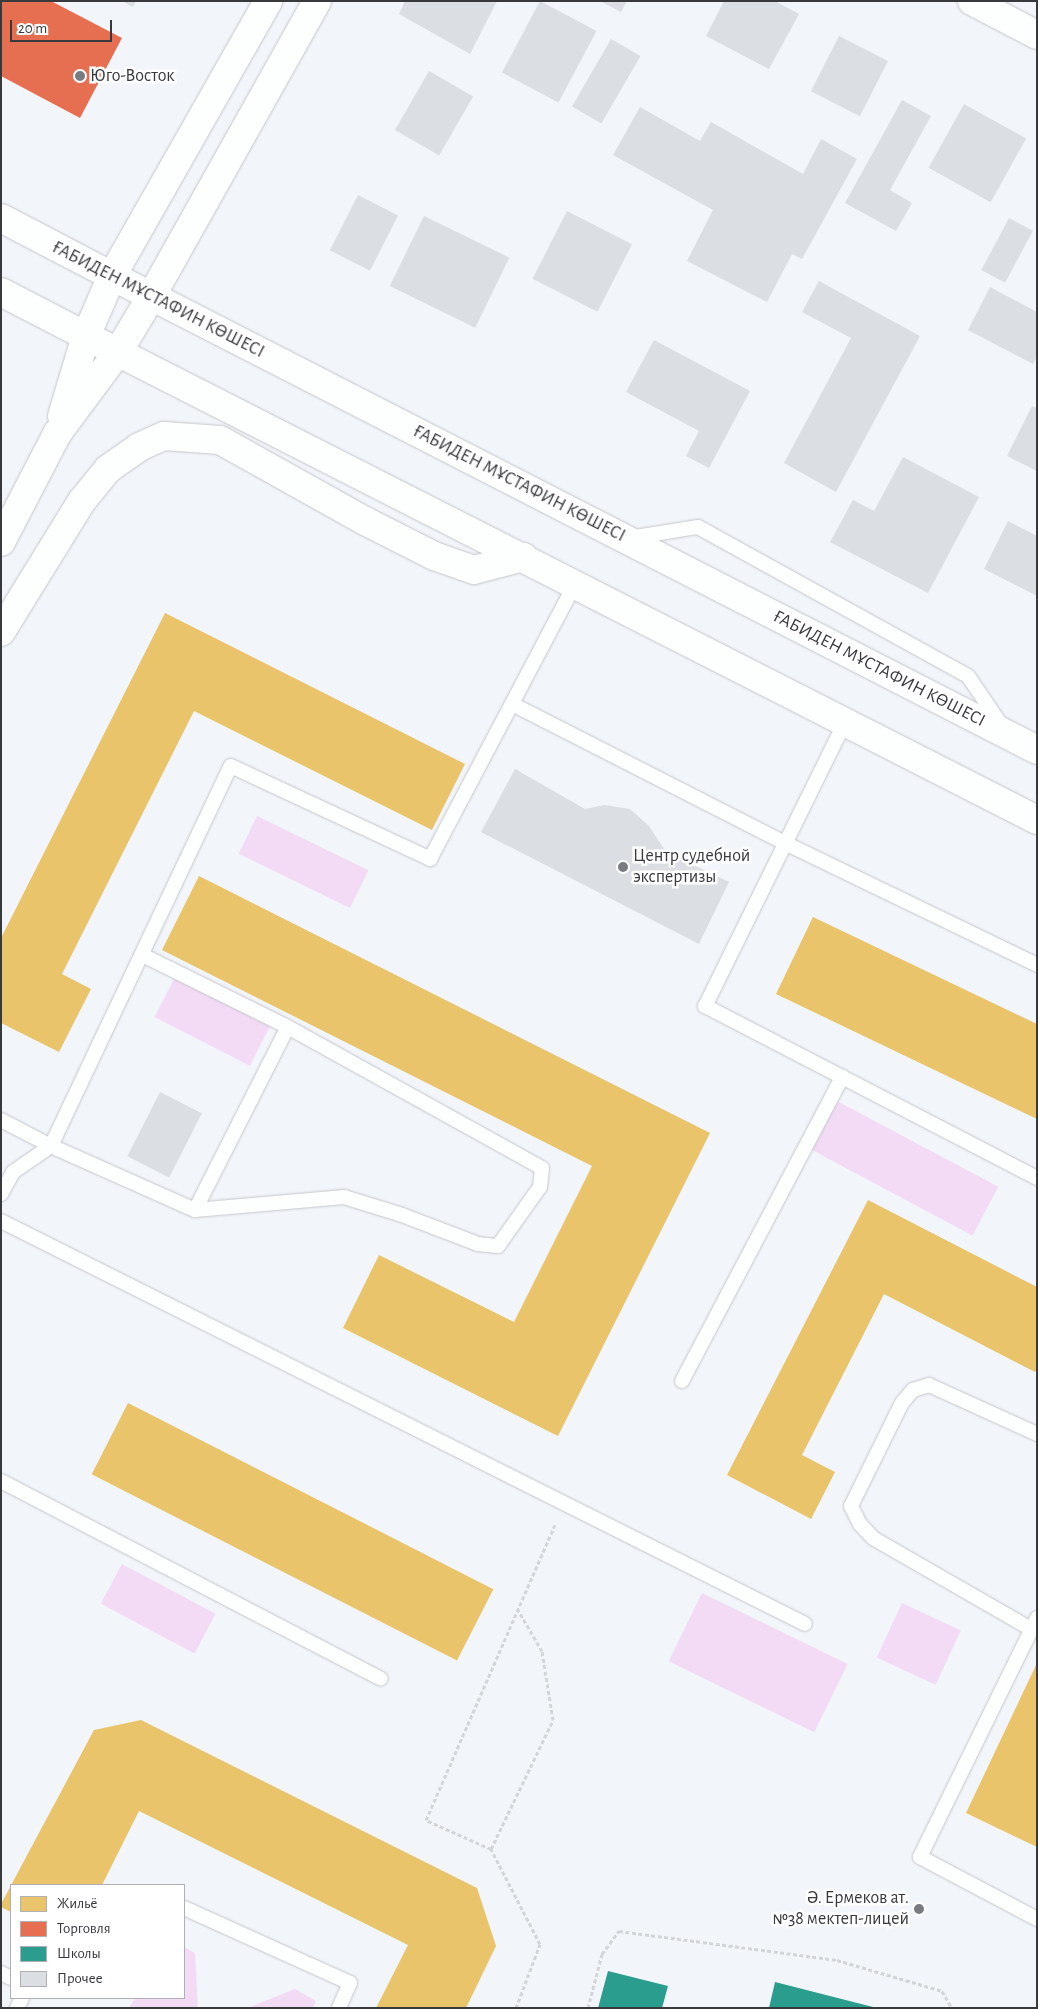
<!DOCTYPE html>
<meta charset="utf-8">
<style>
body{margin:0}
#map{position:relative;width:1038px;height:2009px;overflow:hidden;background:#f2f5fa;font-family:"Alegreya Sans",sans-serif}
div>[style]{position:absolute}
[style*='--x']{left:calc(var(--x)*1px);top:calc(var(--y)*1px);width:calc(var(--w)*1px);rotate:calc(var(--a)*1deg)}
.green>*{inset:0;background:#f3dbf5;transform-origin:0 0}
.homes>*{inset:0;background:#e9c46a;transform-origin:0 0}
.shops>*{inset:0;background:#e76f51}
.schools>*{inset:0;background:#2a9d8f}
.building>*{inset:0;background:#dbdee2;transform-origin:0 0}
.path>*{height:3px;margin-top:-1.5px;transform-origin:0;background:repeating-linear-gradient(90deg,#d4d5d7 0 4px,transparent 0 6.5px)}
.roads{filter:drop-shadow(0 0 1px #c4c6ca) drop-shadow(0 0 1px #c4c6ca)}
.service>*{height:14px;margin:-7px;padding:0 7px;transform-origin:7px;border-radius:7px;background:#fdfefe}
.minor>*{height:28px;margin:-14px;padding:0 14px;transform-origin:14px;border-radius:14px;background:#fdfefe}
.tertiary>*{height:28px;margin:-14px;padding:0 14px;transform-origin:14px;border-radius:14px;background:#fdfefe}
.secondary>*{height:28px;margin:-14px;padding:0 14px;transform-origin:14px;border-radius:14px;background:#fdfefe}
.dots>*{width:14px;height:14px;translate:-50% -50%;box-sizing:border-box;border:2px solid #fff;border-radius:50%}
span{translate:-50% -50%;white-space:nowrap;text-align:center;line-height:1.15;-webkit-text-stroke:5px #fff;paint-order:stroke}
.poi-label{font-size:18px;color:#37393d}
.left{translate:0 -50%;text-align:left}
.right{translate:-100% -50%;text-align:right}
.street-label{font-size:18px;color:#37393d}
.frame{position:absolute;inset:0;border:2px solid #37393d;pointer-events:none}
.legend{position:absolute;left:10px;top:1884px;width:175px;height:115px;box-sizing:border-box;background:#fff;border:1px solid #afb0b1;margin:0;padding:6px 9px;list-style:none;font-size:15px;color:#37393d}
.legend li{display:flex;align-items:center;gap:10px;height:25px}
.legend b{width:25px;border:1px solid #afb0b1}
.scale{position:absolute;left:10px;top:20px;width:102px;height:22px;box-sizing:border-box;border:2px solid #37393d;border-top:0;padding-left:6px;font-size:15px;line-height:18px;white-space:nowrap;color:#37393d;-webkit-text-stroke:4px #fff;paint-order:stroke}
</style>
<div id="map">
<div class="green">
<i style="left:257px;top:816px;width:124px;height:42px;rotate:26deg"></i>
<i style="left:175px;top:977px;width:107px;height:45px;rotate:27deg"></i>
<i style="left:835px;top:1100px;width:185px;height:55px;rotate:28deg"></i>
<i style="left:122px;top:1564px;width:106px;height:45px;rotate:28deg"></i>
<i style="left:702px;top:1593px;width:162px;height:76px;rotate:26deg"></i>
<i style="left:902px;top:1603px;width:65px;height:60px;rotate:25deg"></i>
<i style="clip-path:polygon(184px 1947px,195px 1953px,198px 2008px,129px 2008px,135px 1998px,184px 1998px)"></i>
<i style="clip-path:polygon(295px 1989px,316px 2001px,313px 2008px,247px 2008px)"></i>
</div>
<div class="homes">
<i style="clip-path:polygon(165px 613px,465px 764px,432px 830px,194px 711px,62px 974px,91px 989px,59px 1052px,1px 1023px,1px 938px)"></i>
<i style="clip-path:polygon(199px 876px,710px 1133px,558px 1436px,343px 1328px,379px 1255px,514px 1322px,592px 1166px,162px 950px)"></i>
<i style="clip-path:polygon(813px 917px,1037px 1024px,1037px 1119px,776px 994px)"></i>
<i style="clip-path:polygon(868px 1200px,1037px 1287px,1037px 1369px,1035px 1372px,884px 1294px,802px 1455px,835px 1472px,811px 1519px,727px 1475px)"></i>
<i style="left:128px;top:1403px;width:410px;height:80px;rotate:27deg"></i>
<i style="clip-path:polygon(1037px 1663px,1037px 1847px,966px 1813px)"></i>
<i style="clip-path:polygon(141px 1720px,477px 1888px,496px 1946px,466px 2008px,376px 2008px,408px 1945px,139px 1811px,102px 1885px,11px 1885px,11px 1912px,1px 1907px,1px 1904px,94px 1730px)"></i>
</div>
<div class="shops">
<i style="clip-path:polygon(1px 1px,51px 1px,122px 38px,80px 118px,1px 76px)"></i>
</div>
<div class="schools">
<i style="clip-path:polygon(608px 1971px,668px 1986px,662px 2008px,598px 2008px)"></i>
<i style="clip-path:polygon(775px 1982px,873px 2007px,873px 2008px,769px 2008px)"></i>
</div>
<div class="building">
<i style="clip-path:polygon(122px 1px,136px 1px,133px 7px)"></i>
<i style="clip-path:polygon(405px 1px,497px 1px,470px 54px,399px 14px)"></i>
<i style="left:540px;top:1px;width:64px;height:81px;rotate:28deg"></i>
<i style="clip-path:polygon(600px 1px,627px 1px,621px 12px)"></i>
<i style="clip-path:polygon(724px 1px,775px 1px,799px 14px,769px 69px,706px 36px)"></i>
<i style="left:839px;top:36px;width:55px;height:62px;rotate:27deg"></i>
<i style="left:611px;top:39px;width:34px;height:78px;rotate:30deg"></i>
<i style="left:429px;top:71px;width:51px;height:68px;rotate:30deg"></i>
<i style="clip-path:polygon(902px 100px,931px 116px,890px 190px,912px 203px,896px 231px,845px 203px)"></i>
<i style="left:964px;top:104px;width:71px;height:73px;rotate:29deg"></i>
<i style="clip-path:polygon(640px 107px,700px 141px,711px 122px,803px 174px,821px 139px,857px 159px,802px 259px,792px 254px,767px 302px,687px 261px,713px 210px,613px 155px)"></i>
<i style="left:358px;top:195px;width:45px;height:62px;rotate:27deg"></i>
<i style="left:567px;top:211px;width:73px;height:76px;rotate:27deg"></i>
<i style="left:424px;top:216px;width:95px;height:78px;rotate:26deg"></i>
<i style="left:1009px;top:218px;width:27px;height:59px;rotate:28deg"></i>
<i style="clip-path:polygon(819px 281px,920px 336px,836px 492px,784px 463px,851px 338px,802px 312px)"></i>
<i style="clip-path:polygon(990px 287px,1037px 312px,1037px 357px,1033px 364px,968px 330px)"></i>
<i style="clip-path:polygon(654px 340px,750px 391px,709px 468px,686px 456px,699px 431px,626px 392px)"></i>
<i style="clip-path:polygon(1032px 406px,1037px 408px,1037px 471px,1007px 456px)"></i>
<i style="clip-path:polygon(903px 457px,979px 497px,928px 593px,830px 542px,853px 500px,874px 511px)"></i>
<i style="clip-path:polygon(1008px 521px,1037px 536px,1037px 596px,984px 569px)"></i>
<i style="clip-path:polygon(515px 769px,585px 809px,605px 805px,630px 809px,649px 826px,666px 852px,729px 882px,699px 944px,481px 832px)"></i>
<i style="left:160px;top:1092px;width:47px;height:72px;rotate:27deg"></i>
</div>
<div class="path">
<i style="--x:491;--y:1849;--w:71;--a:-156"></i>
<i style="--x:426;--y:1820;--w:322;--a:-66.4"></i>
<i style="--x:516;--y:2008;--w:68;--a:-69.4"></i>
<i style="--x:540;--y:1944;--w:107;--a:-117.3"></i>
<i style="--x:491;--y:1849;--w:143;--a:-64.3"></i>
<i style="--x:553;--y:1720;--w:70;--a:-99.1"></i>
<i style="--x:542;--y:1651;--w:48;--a:-120.3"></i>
<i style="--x:588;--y:2008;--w:56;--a:-75.5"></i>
<i style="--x:602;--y:1954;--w:29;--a:-54"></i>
<i style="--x:619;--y:1931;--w:220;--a:7.6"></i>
<i style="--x:837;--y:1960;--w:109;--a:16.4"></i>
<i style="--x:942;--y:1991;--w:20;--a:60"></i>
</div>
<div class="roads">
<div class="service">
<i style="--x:629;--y:538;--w:70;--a:-9.1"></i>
<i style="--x:698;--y:527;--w:308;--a:28.9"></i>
<i style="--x:968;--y:676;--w:60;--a:55.8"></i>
<i style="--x:512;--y:704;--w:309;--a:27"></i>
<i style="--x:787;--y:844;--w:278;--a:25.8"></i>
<i style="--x:845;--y:722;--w:317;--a:116.2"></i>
<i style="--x:705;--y:1006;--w:374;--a:27.4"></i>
<i style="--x:1;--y:1120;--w:56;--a:27.5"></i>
<i style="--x:51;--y:1146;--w:420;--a:-64.7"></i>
<i style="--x:231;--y:766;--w:220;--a:25"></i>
<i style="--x:430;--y:859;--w:311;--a:-62.2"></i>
<i style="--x:1;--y:1194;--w:25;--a:-61"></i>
<i style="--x:13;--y:1172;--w:46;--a:-34.4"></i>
<i style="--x:51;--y:1146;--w:158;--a:24"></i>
<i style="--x:195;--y:1210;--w:205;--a:-63.1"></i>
<i style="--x:288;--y:1027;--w:163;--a:-153.7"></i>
<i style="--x:195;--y:1210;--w:150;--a:-5"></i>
<i style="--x:344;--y:1197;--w:61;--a:17.2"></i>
<i style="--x:402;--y:1215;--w:81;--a:20.9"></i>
<i style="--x:478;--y:1244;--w:20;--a:6"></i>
<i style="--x:498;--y:1246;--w:72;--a:-54.6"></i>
<i style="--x:540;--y:1187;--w:19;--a:-84"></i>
<i style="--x:542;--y:1168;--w:291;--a:-151"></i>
<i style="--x:1;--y:1221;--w:899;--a:26.62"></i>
<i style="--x:682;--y:1381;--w:344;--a:-62.2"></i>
<i style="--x:1;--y:1481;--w:428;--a:27.5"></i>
<i style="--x:1037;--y:1618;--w:266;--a:116.1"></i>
<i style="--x:920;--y:1857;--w:132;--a:27.9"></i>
<i style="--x:1031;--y:1629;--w:182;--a:-150.1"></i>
<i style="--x:873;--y:1538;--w:19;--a:-133"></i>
<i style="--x:860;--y:1524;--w:20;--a:-117"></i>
<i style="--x:851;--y:1506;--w:115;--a:-63.7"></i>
<i style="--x:902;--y:1403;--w:17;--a:-50"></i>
<i style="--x:913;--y:1390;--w:17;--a:-17"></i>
<i style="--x:929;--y:1385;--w:119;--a:24.4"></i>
<i style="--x:184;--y:1908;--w:182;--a:24.3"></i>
<i style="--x:350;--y:1983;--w:27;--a:114"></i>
<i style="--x:1;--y:1973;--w:11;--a:27"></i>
<i style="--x:17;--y:2008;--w:11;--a:-63"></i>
</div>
<div class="minor">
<i style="--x:972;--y:1;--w:73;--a:27.6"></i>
</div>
<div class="tertiary">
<i style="--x:1;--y:218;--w:125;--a:27.6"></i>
<i style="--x:1;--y:292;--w:96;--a:27.4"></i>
</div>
<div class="secondary">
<i style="--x:112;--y:276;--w:1039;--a:27.13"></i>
<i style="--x:86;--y:336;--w:1067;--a:26.97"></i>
<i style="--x:62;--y:416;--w:84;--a:-73.3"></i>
<i style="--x:86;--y:336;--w:65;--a:-66.6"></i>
<i style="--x:112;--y:276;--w:316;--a:-60.4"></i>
<i style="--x:1;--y:542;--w:122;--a:-62.6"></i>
<i style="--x:57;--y:434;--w:102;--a:-53.4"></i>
<i style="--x:118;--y:352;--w:64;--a:-59"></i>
<i style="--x:151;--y:297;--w:339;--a:-60.7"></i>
<i style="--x:1;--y:632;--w:154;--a:-58.3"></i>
<i style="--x:82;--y:501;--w:41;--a:-50.9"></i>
<i style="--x:108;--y:469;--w:38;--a:-35"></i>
<i style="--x:139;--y:447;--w:27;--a:-24"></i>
<i style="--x:164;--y:436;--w:56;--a:4.1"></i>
<i style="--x:220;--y:440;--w:166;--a:29.2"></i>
<i style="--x:365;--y:521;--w:77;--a:26.9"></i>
<i style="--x:434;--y:556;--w:42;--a:19.3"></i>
<i style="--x:474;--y:570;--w:51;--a:-14.9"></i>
</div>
</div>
<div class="dots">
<i style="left:80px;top:76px;background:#787b7f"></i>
<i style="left:623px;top:867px;background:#787b7f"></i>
<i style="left:919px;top:1909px;background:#787b7f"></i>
</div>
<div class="poi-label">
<span class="left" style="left:90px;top:76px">Юго-Восток</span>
<span class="left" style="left:633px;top:867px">Центр судебной<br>экспертизы</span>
<span class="right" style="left:909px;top:1909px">Ә. Ермеков ат.<br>№38 мектеп-лицей</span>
</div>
<div class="street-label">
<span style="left:158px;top:300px;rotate:27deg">ҒАБИДЕН МҰСТАФИН КӨШЕСІ</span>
<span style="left:519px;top:484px;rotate:27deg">ҒАБИДЕН МҰСТАФИН КӨШЕСІ</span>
<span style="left:879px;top:669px;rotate:27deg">ҒАБИДЕН МҰСТАФИН КӨШЕСІ</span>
</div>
<div class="frame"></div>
<ul class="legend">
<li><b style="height:14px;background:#e9c46a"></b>Жильё</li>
<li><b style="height:14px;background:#e76f51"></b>Торговля</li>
<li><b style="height:14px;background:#2a9d8f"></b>Школы</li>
<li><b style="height:14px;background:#dbdee2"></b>Прочее</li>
</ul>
<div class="scale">20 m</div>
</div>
